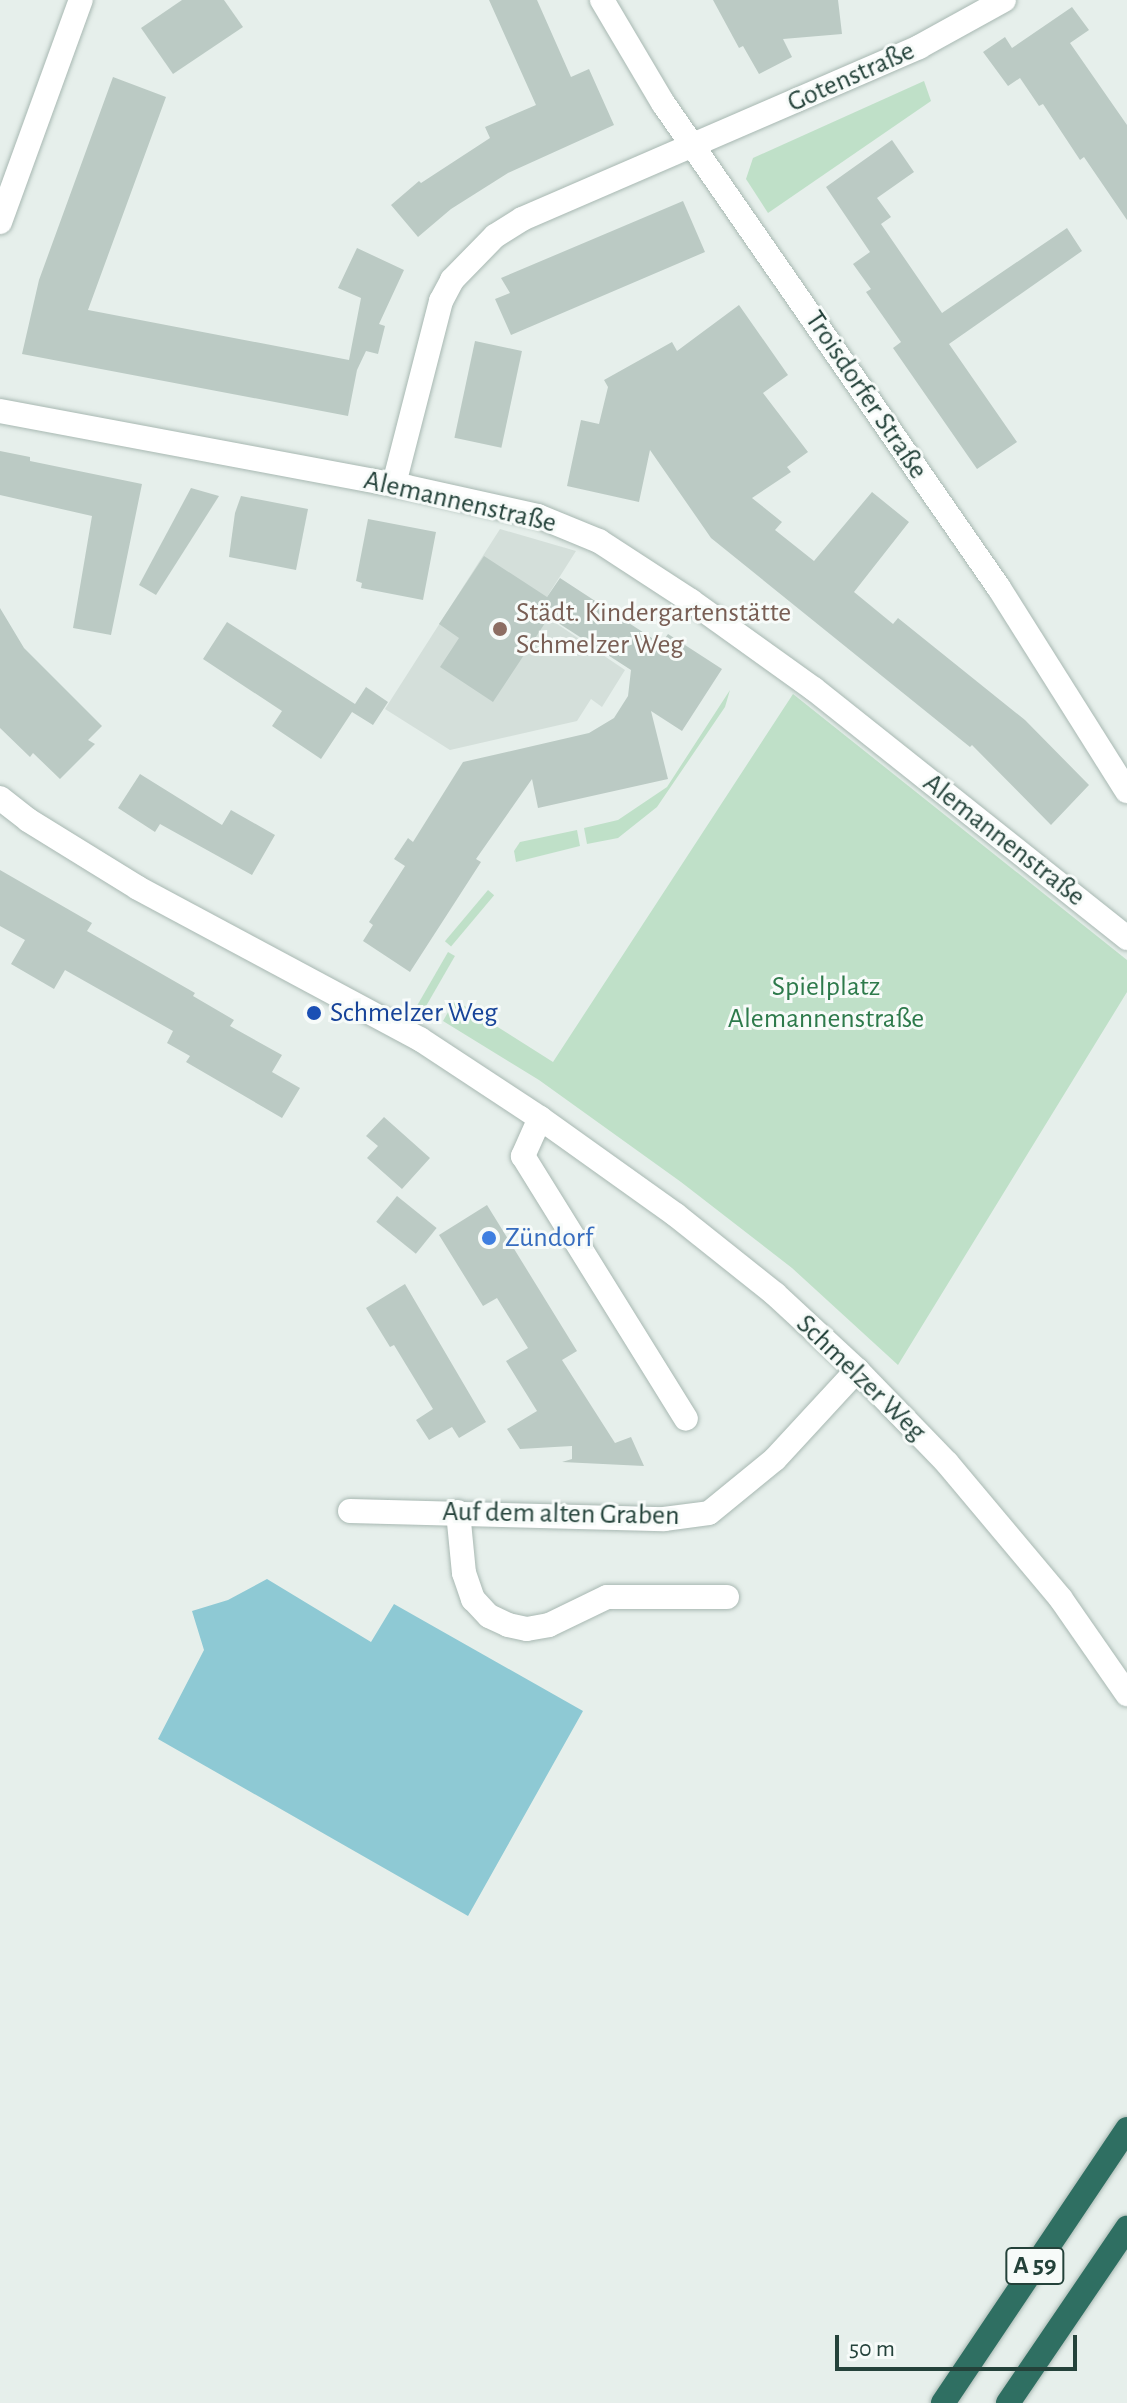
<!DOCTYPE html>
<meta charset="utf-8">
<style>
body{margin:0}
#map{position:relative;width:1127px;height:2403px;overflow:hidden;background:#e6efeb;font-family:"Alegreya Sans",sans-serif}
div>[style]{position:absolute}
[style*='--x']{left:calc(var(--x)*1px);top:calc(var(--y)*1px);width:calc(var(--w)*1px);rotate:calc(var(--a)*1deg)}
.built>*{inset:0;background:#d4dfda}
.green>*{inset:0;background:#bfe0c8;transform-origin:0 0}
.water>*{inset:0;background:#8ec9d4}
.building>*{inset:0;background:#bbcac4;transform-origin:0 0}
.roads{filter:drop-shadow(0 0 2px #a8b8b2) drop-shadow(0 0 2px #a8b8b2)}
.minor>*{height:24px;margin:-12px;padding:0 12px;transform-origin:12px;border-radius:12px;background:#fff}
.tertiary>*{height:24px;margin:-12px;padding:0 12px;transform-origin:12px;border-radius:12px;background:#fff}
.motorway>*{height:24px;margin:-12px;padding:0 12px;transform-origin:12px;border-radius:12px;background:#2f6f62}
.dots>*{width:22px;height:22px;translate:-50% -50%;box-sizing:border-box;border:4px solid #f7fbf9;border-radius:50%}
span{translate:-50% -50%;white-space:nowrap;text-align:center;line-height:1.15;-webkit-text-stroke:6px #f7fbf9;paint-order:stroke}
.shield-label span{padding:2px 6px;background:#f7fbf9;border:2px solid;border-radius:6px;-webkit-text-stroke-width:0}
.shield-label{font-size:26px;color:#24423a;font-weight:700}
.street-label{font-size:28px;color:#24423a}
.education-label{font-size:28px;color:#785e54}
.left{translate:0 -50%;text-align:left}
.park-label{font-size:28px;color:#2d7a4b}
.transit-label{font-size:28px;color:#164399}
.shop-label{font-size:28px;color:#366cbe}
.scale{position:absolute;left:835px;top:2335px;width:242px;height:36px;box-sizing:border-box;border:4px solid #24423a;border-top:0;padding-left:10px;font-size:24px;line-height:28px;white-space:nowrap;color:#24423a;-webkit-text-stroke:6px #f7fbf9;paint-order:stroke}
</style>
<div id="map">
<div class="built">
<i style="clip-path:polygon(500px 529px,576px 551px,538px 611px,625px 670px,602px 707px,591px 699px,577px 721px,450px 750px,385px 709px)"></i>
</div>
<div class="green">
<i style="clip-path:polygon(924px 81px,931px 101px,768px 213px,746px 179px,753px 158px)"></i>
<i style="clip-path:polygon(730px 690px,725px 707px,657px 807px,618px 838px,587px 844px,584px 828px,618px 820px,667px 787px)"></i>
<i style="clip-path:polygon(793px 694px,1127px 960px,1127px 992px,898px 1365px,792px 1268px,681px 1182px,539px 1080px,443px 1021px,455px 1000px,553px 1062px)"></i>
<i style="clip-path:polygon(577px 830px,580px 846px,516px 862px,514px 851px,520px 842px)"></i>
<i style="left:488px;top:890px;width:8px;height:67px;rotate:40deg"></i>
<i style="left:448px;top:952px;width:8px;height:62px;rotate:30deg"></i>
</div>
<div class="water">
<i style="clip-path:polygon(267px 1579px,371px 1642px,394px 1604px,583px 1711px,468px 1916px,158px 1739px,204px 1650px,192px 1611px,228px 1600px)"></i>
</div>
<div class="building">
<i style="clip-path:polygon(182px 0,224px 0,243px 27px,173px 74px,141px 28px)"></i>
<i style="clip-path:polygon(489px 0,537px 0,571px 77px,589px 69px,614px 125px,508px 173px,451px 209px,418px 237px,391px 205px,419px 181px,421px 183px,490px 138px,485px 127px,536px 105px)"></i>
<i style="clip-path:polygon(713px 0,838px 0,842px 34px,783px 39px,792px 57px,759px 74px,743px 46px,739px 48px)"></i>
<i style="clip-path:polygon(1072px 7px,1089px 30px,1070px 43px,1127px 125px,1127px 220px,1084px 157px,1080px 160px,1043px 104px,1039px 106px,1020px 78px,1008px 86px,983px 52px,1005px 37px,1012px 48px)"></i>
<i style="clip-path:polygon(113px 77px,166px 97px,88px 310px,349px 360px,361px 298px,338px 288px,357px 248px,404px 270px,379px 324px,385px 326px,378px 354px,366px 351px,357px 370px,348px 416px,22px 354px,39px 280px)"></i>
<i style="clip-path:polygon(892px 140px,914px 172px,877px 198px,891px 217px,881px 224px,942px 313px,1067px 228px,1082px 251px,949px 344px,1017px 442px,977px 469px,893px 348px,901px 342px,866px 292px,871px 289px,853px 264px,870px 252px,826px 187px)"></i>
<i style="clip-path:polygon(683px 201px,705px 252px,511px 335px,495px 299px,510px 293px,501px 278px)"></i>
<i style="clip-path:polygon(739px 305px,788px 375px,763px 393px,808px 452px,787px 467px,791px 472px,752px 498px,782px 522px,775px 530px,814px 561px,872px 492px,909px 522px,854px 592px,893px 624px,898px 618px,1025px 720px,1089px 785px,1051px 825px,972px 745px,970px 747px,711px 538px,650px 450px,639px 502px,567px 486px,581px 420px,599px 424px,608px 387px,604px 380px,672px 342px,677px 351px)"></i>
<i style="left:475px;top:341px;width:48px;height:99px;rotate:12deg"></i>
<i style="clip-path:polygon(0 451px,30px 457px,30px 461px,142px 484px,111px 635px,73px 628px,92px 516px,0 495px)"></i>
<i style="clip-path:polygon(191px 488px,219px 496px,156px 595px,139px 585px)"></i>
<i style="clip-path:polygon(241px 496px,308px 509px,296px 570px,229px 557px,235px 513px)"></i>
<i style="clip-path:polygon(368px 519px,436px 532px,423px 600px,361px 588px,362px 583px,356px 581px)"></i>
<i style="clip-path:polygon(484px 556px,547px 597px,560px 578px,661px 644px,668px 634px,722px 669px,682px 731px,651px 711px,668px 779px,538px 808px,532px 779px,476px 859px,481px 862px,410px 972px,363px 941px,373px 925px,369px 922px,405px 866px,394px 859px,408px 838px,413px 842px,463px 762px,589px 733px,614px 718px,628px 696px,631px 670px,549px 617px,493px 702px,440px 667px,459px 638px,439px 624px)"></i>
<i style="clip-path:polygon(0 608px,24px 648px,102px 726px,88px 740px,95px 744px,60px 779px,33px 753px,30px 757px,0 728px)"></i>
<i style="clip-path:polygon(227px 622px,355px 704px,366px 687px,388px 702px,373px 725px,352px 712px,321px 759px,272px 726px,282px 711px,203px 659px)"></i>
<i style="clip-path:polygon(140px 774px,222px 825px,231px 810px,275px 835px,252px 875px,160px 824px,155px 832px,118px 808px)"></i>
<i style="clip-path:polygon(0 870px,92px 923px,87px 931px,195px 993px,193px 996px,234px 1020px,230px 1026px,282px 1055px,272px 1072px,300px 1088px,282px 1118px,186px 1062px,190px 1056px,167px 1043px,173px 1031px,65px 970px,54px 989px,11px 964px,25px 940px,0 926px)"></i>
<i style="clip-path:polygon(384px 1117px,430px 1158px,402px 1189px,367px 1158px,378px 1146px,366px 1136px)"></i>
<i style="left:397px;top:1196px;width:51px;height:33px;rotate:39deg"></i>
<i style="clip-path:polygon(487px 1205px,577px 1351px,562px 1360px,615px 1443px,631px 1437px,644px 1466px,562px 1462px,572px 1459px,572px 1446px,520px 1449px,507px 1429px,537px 1411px,506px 1361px,528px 1348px,497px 1298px,483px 1306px,439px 1235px)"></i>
<i style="clip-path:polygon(405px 1284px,486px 1422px,459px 1438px,452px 1427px,429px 1440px,416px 1420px,433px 1409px,394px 1345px,390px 1347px,366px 1308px)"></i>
</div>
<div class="roads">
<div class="minor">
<i style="--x:602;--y:0;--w:120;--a:59.4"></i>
<i style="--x:663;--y:103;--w:590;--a:55.29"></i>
<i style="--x:999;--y:588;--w:240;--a:57.8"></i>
<i style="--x:0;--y:222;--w:236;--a:-70"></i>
<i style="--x:0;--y:411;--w:414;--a:10.6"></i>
<i style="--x:407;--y:487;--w:134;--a:12.5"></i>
<i style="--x:538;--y:516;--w:66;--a:22.3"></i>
<i style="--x:599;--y:541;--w:110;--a:33.1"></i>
<i style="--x:691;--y:601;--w:151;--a:35.6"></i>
<i style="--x:814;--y:689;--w:400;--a:38.5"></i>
<i style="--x:394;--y:484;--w:189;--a:-75.6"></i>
<i style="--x:441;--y:301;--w:24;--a:-62"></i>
<i style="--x:452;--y:280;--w:62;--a:-45.7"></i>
<i style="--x:495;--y:236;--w:32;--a:-32"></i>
<i style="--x:522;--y:219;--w:433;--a:-23.4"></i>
<i style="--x:919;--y:47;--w:97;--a:-28.9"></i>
<i style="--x:540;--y:1118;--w:42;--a:114.1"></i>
<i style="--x:523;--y:1156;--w:309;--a:58.2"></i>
<i style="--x:350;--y:1511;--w:314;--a:1.5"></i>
<i style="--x:664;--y:1519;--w:45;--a:-7.6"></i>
<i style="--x:709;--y:1513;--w:85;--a:-39.3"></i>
<i style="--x:775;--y:1459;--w:121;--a:-47.3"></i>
<i style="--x:458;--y:1512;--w:61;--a:84.4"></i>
<i style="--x:464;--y:1573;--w:28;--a:71"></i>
<i style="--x:473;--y:1599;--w:23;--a:47"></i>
<i style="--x:489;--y:1616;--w:21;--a:25"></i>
<i style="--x:508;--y:1625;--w:19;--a:12"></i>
<i style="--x:527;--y:1629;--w:22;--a:-10"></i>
<i style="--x:549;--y:1625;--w:64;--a:-25.8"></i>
<i style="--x:607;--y:1597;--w:120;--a:0"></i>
</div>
<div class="tertiary">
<i style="--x:0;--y:798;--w:36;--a:38"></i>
<i style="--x:28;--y:820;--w:129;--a:31.7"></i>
<i style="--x:138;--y:888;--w:320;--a:28.2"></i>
<i style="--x:420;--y:1039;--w:144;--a:33.4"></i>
<i style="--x:540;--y:1118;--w:167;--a:35.5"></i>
<i style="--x:676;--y:1215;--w:127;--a:38.6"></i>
<i style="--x:775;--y:1294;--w:112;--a:42.8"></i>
<i style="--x:857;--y:1370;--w:129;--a:45.9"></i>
<i style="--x:947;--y:1463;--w:177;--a:50"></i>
<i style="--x:1061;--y:1599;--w:116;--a:55.2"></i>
</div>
<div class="motorway">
<i style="--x:943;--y:2403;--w:330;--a:-56.1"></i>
<i style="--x:1008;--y:2403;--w:212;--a:-55.8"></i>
</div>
</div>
<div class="dots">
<i style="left:500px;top:629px;background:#8d6e63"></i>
<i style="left:314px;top:1013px;background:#1a4fb4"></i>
<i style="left:489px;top:1238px;background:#3f7fe0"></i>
</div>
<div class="shield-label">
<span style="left:1035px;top:2266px">A 59</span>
</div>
<div class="street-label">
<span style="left:851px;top:77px;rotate:-24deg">Gotenstraße</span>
<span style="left:866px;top:395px;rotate:56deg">Troisdorfer Straße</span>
<span style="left:460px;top:502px;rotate:13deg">Alemannenstraße</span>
<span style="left:1004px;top:840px;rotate:38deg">Alemannenstraße</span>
<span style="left:861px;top:1378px;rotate:44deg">Schmelzer Weg</span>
<span style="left:561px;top:1514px;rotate:1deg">Auf dem alten Graben</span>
</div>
<div class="education-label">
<span class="left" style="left:516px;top:629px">Städt. Kindergartenstätte<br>Schmelzer Weg</span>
</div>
<div class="park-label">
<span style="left:826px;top:1003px">Spielplatz<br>Alemannenstraße</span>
</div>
<div class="transit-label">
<span class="left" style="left:330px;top:1013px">Schmelzer Weg</span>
</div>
<div class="shop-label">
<span class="left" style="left:505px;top:1238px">Zündorf</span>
</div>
<div class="scale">50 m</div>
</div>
